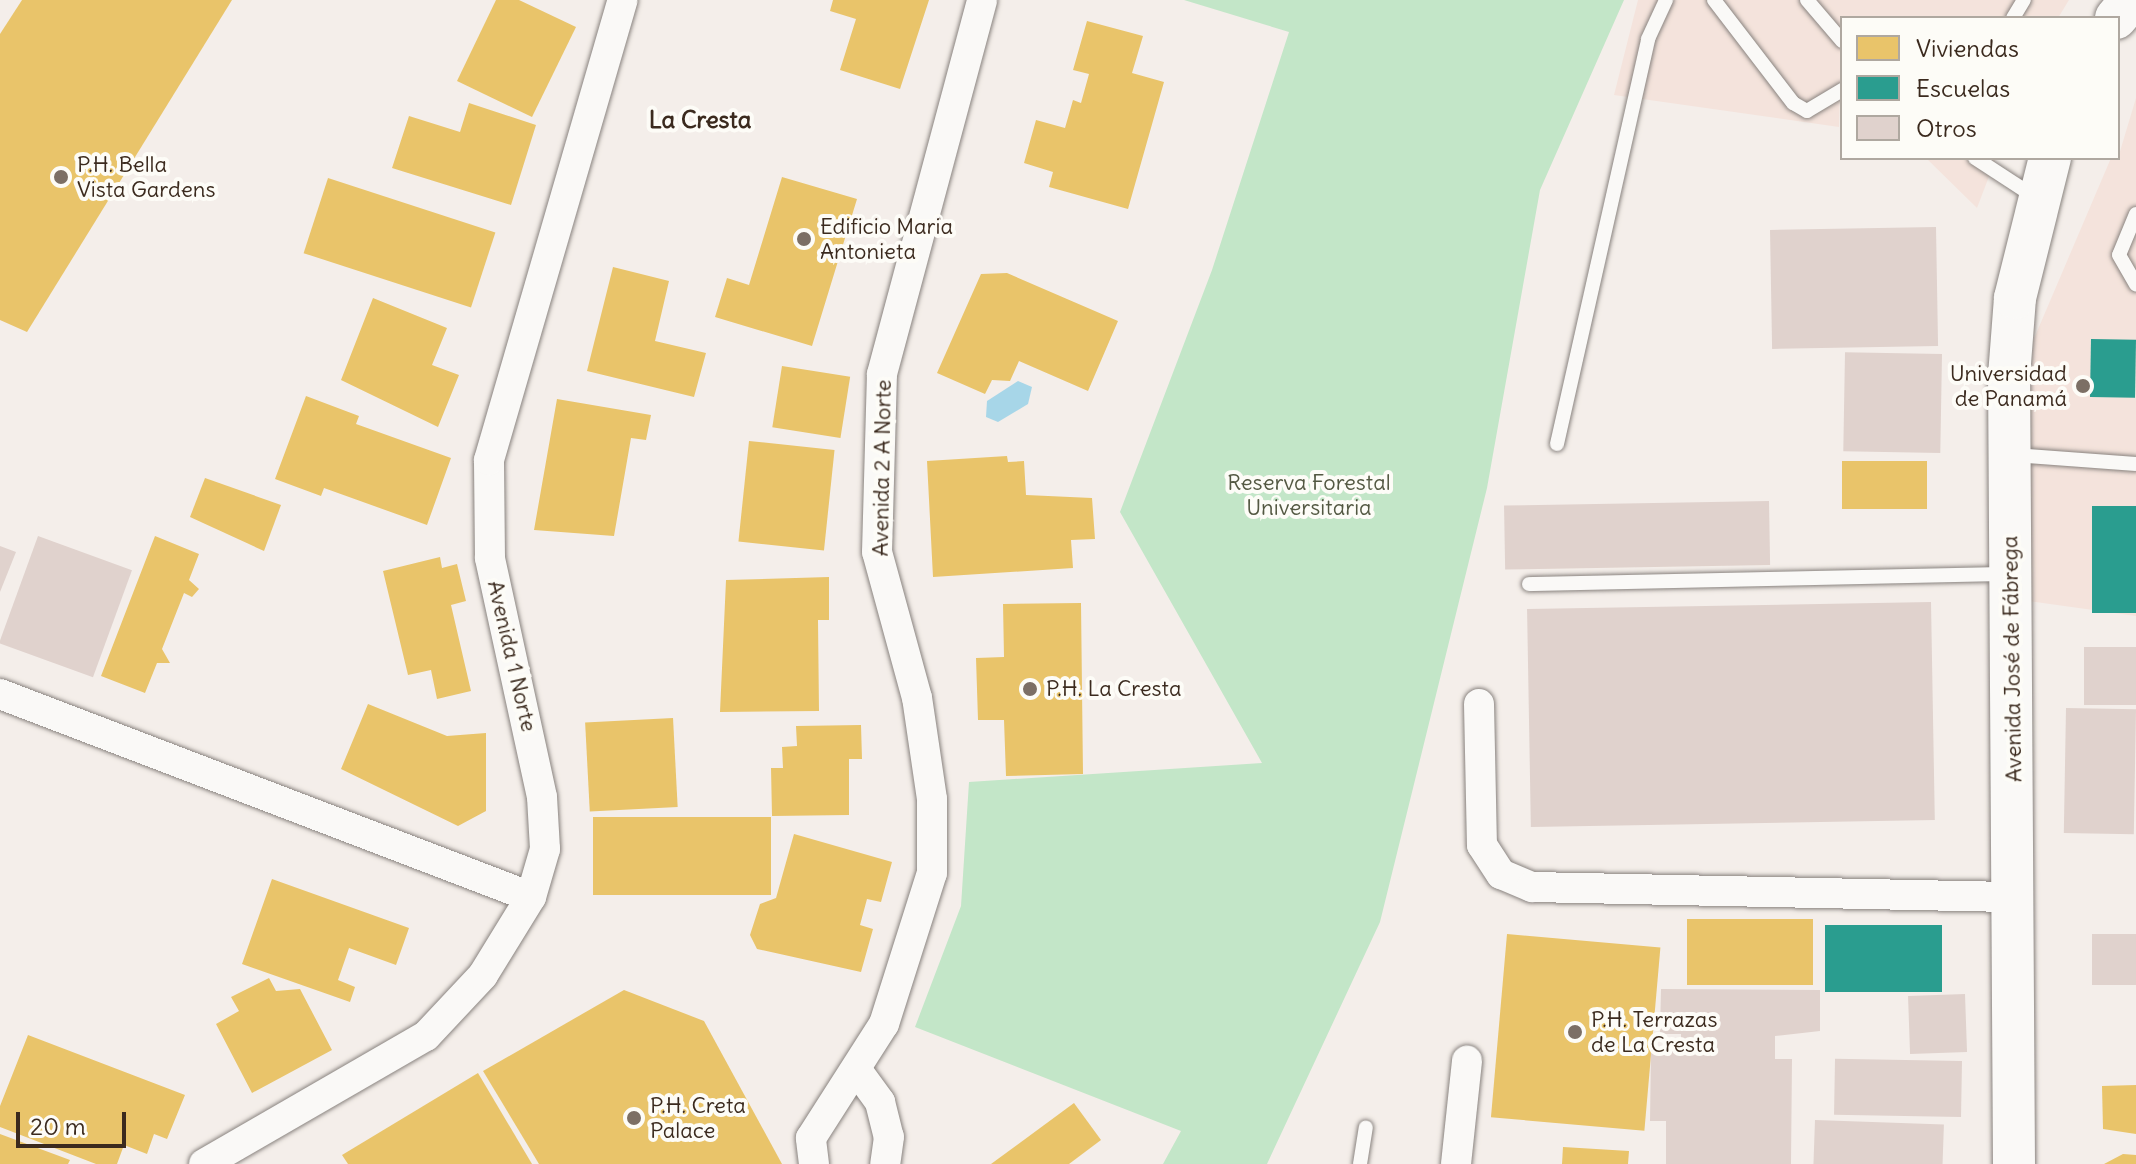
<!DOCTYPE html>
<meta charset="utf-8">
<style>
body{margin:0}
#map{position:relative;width:2136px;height:1164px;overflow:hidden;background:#f4eeea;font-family:Delius,sans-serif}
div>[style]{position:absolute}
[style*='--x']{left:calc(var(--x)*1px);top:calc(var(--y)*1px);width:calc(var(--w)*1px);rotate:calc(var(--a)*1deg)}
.built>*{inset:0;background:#f4e3dc}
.green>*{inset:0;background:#c3e6c8}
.water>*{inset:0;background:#a7d6e8}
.homes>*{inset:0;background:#e9c46a;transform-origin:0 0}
.schools>*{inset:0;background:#2a9d8f;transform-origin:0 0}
.building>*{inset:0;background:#e0d2cd;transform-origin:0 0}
.roads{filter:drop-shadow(0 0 2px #89837f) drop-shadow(0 0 2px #89837f)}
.lane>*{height:14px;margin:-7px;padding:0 7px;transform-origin:7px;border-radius:7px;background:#faf9f7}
.street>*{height:30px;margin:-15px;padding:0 15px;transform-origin:15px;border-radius:15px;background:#faf9f7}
.secondary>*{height:42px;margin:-21px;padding:0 21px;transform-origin:21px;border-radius:21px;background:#faf9f7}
.dots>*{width:22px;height:22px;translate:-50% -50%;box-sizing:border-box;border:4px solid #fdfcf7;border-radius:50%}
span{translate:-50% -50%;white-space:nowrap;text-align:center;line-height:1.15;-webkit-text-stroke:8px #fdfcf7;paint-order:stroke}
.poi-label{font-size:22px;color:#3b2a1e}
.left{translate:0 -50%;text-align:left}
.right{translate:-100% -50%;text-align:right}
.street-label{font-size:22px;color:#3b2a1e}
.park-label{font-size:22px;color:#535842}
.neighbourhood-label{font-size:24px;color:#3b2a1e;font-weight:700}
.legend{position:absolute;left:1840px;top:16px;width:280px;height:144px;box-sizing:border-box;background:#fdfcf7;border:2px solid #afa8a0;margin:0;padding:10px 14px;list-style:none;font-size:24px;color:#3b2a1e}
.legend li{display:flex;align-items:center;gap:16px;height:40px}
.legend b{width:40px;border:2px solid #afa8a0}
.scale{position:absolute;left:16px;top:1112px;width:110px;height:36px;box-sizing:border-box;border:4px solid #3b2a1e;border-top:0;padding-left:10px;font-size:24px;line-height:28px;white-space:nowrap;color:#3b2a1e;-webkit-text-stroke:6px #fdfcf7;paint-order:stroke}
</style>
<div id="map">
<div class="built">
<i style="clip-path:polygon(1638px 0,2069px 0,2058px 18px,1842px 18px,1839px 127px,1614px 95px)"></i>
<i style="clip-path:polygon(2136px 98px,2136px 616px,2028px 601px,2028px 431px,2033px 341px,2111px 158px,2118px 158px)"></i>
<i style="clip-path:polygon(1926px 158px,1996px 158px,1977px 208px)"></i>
</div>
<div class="green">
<i style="clip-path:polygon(1184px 0,1624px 0,1540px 190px,1487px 488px,1380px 922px,1267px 1164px,1163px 1164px,1181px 1131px,915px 1027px,961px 906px,969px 782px,1262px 763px,1120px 512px,1212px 270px,1289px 32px)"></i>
</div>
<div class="water">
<i style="clip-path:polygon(1018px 381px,1032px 387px,1028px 404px,998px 422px,986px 417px,987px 401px)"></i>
</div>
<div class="homes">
<i style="clip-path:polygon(22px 0,232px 0,27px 332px,0 320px,0 34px)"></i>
<i style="clip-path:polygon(496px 0,519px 0,576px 27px,532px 117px,457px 81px)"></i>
<i style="clip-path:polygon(833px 0,929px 0,900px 89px,840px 70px,856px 19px,830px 11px)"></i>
<i style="clip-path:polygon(1087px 21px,1143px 36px,1132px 73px,1164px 82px,1128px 209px,1049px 187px,1053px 172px,1024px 163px,1036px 120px,1065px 128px,1073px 100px,1081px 103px,1089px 74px,1073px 70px)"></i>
<i style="clip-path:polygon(469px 103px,536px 125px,511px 205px,392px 168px,409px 116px,460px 132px)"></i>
<i style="clip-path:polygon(782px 177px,857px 199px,812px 346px,715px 317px,727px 278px,749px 285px)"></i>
<i style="left:328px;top:178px;width:176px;height:79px;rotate:18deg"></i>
<i style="clip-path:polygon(613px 267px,669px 281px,655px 341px,706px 353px,694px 397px,587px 371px)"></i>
<i style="clip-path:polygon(1007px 273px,1118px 321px,1088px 391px,1019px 361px,1010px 381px,992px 380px,985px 394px,937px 373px,981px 274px)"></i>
<i style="clip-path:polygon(373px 298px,447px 328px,432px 365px,459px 375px,438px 427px,341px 380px)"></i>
<i style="left:782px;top:366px;width:69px;height:62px;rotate:9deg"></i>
<i style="clip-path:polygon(306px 396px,359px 416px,356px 424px,451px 458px,427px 525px,324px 488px,321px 496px,275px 479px)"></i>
<i style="clip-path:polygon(557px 399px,651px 415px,646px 440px,631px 438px,614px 536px,534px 530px)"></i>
<i style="left:749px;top:441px;width:86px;height:101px;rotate:6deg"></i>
<i style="clip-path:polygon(1007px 456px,1008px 462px,1024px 461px,1026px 495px,1092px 498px,1095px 539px,1071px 540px,1073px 568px,933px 577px,927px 461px)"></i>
<i style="left:1927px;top:461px;width:48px;height:85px;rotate:90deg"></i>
<i style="clip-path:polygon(205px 478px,281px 505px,264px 551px,190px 517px)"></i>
<i style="clip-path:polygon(155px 536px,199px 554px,189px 580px,199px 589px,192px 597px,184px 593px,162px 649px,170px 663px,157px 663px,145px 693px,101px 676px)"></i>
<i style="clip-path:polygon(440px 557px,442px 568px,457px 564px,466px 601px,451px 605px,471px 691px,437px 699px,431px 670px,408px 675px,383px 571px)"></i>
<i style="clip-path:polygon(829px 577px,829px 620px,818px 620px,819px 711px,720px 712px,726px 580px)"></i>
<i style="clip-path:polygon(1081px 603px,1083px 774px,1006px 776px,1004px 720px,978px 720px,976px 658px,1004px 657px,1003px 604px)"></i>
<i style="clip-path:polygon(368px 704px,447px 736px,486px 733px,486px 811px,458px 826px,341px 769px)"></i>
<i style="left:673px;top:718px;width:89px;height:88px;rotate:87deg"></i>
<i style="clip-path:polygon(861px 725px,862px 759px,849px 759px,849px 815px,772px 816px,771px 768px,783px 768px,782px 747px,797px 746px,796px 726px)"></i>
<i style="left:593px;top:817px;width:178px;height:78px"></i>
<i style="clip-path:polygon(794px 834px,892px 862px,881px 902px,867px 899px,860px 925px,873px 929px,861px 972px,757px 949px,750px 935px,760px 904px,776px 898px)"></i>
<i style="clip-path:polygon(272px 879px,409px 928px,396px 965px,349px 948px,338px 980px,355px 987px,350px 1002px,242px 964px)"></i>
<i style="left:1687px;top:919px;width:126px;height:66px"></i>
<i style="left:1507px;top:934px;width:154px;height:184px;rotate:5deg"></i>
<i style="clip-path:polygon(269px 978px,276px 991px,300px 989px,332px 1050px,252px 1093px,216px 1024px,239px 1011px,231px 997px)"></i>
<i style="clip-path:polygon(624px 990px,704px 1021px,782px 1164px,539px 1164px,483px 1071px)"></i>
<i style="clip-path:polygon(28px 1035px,185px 1095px,167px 1139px,154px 1134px,147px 1154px,124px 1145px,117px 1164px,96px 1164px,0 1127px,0 1106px)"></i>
<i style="clip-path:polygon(478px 1073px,532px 1164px,348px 1164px,342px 1155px)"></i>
<i style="clip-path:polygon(2136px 1085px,2136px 1134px,2103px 1129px,2102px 1086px)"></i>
<i style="clip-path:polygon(1074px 1103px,1101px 1140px,1069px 1164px,991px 1164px)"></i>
<i style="clip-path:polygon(0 1134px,70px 1160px,68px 1164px,0 1164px)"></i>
<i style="clip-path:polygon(1563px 1147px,1629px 1151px,1628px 1164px,1562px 1164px)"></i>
<i style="clip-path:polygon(2123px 1154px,2136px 1155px,2136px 1164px,2104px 1164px)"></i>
</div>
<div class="schools">
<i style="left:2091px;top:339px;width:45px;height:58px;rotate:1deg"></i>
<i style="left:2136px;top:506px;width:107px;height:44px;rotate:90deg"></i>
<i style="left:1942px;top:925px;width:67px;height:117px;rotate:90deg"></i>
</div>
<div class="building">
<i style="left:1936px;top:227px;width:119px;height:166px;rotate:89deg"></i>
<i style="left:1942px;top:354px;width:99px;height:97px;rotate:91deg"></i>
<i style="left:1769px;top:501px;width:64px;height:265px;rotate:89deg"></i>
<i style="left:38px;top:536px;width:100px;height:114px;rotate:20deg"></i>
<i style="clip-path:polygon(0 546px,16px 552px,0 592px)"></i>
<i style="left:1931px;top:602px;width:218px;height:404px;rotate:89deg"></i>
<i style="left:2084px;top:647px;width:52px;height:58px"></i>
<i style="left:2066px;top:708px;width:70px;height:125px;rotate:1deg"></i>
<i style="left:2136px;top:934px;width:51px;height:44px;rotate:90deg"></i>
<i style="clip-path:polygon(1661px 989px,1820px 990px,1820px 1031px,1775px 1036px,1775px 1059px,1792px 1059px,1791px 1164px,1666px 1164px,1666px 1121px,1650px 1121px,1651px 1050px,1681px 1051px,1681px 1034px,1660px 1034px)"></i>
<i style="left:1965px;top:994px;width:58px;height:57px;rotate:88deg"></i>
<i style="left:1962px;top:1061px;width:56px;height:127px;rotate:91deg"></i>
<i style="left:1815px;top:1120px;width:129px;height:44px;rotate:2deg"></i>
</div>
<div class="roads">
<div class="lane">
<i style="--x:1714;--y:0;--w:130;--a:52.5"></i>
<i style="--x:1793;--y:103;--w:16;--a:30"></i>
<i style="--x:1807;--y:111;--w:41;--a:-31"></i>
<i style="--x:1807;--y:0;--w:54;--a:49.5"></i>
<i style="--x:2013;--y:18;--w:21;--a:-59"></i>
<i style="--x:1975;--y:158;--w:72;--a:33"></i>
<i style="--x:2136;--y:214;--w:44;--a:112.5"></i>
<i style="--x:2119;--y:255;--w:34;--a:60"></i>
<i style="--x:1557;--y:444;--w:415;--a:-77.3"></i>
<i style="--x:1648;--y:39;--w:43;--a:-65.2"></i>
<i style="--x:2014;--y:455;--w:122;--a:4.2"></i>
<i style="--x:1529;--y:584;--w:478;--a:-1.2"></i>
<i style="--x:1360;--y:1164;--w:37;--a:-81"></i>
</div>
<div class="street">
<i style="--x:0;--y:694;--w:568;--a:20.92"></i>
<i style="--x:1479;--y:704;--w:141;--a:88.8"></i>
<i style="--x:1482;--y:845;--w:35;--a:57"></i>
<i style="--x:1501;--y:874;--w:34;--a:23"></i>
<i style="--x:1532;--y:887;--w:484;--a:1.2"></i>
<i style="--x:859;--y:1073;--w:36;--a:54"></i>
<i style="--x:880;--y:1102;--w:36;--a:76"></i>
<i style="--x:889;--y:1137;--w:27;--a:98"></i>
<i style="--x:204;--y:1164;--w:256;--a:-30"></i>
<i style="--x:426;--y:1036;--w:83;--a:-46.9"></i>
<i style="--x:483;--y:975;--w:92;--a:-58.4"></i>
<i style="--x:531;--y:897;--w:50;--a:-73.7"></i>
<i style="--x:545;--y:849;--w:52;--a:-93.3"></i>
<i style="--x:542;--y:797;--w:245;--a:-102.3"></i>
<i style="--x:490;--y:558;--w:98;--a:-90.6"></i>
<i style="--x:489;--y:460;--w:479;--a:-73.8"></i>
<i style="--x:814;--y:1164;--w:26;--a:-97"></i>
<i style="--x:811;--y:1138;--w:135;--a:-57.4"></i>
<i style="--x:884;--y:1024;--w:158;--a:-72.4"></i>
<i style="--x:932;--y:873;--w:74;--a:-90"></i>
<i style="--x:932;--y:799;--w:102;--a:-98.4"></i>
<i style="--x:917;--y:698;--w:151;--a:-105.3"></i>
<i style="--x:877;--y:552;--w:178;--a:-88.4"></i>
<i style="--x:882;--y:374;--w:387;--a:-75"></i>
<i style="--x:1456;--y:1164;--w:104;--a:-83.9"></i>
</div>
<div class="secondary">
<i style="--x:2116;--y:18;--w:23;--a:-50"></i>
<i style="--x:2014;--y:1164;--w:788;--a:-90.36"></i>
<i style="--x:2009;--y:376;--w:78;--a:-85.6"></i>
<i style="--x:2015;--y:298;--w:144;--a:-76"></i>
</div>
</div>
<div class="dots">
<i style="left:61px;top:177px;background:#7c6f65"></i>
<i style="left:804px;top:239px;background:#7c6f65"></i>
<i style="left:2083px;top:386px;background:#7c6f65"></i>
<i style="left:1030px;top:689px;background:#7c6f65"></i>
<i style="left:1575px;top:1032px;background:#7c6f65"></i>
<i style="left:634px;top:1118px;background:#7c6f65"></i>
</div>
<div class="poi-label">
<span class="left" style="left:77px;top:177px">P.H. Bella<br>Vista Gardens</span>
<span class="left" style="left:820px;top:239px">Edificio Maria<br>Antonieta</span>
<span class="right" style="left:2067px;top:386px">Universidad<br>de Panamá</span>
<span class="left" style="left:1046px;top:689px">P.H. La Cresta</span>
<span class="left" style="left:1591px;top:1032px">P.H. Terrazas<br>de La Cresta</span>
<span class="left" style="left:650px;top:1118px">P.H. Creta<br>Palace</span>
</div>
<div class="street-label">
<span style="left:882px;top:468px;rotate:-89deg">Avenida 2 A Norte</span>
<span style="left:512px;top:656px;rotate:77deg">Avenida 1 Norte</span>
<span style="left:2012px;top:659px;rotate:-91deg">Avenida José de Fábrega</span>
</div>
<div class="park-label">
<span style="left:1309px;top:495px">Reserva Forestal<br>Universitaria</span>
</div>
<div class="neighbourhood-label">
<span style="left:700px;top:120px">La Cresta</span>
</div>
<ul class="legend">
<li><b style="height:22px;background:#e9c46a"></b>Viviendas</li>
<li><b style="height:22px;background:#2a9d8f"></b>Escuelas</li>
<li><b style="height:22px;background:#e0d2cd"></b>Otros</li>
</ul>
<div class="scale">20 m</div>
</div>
